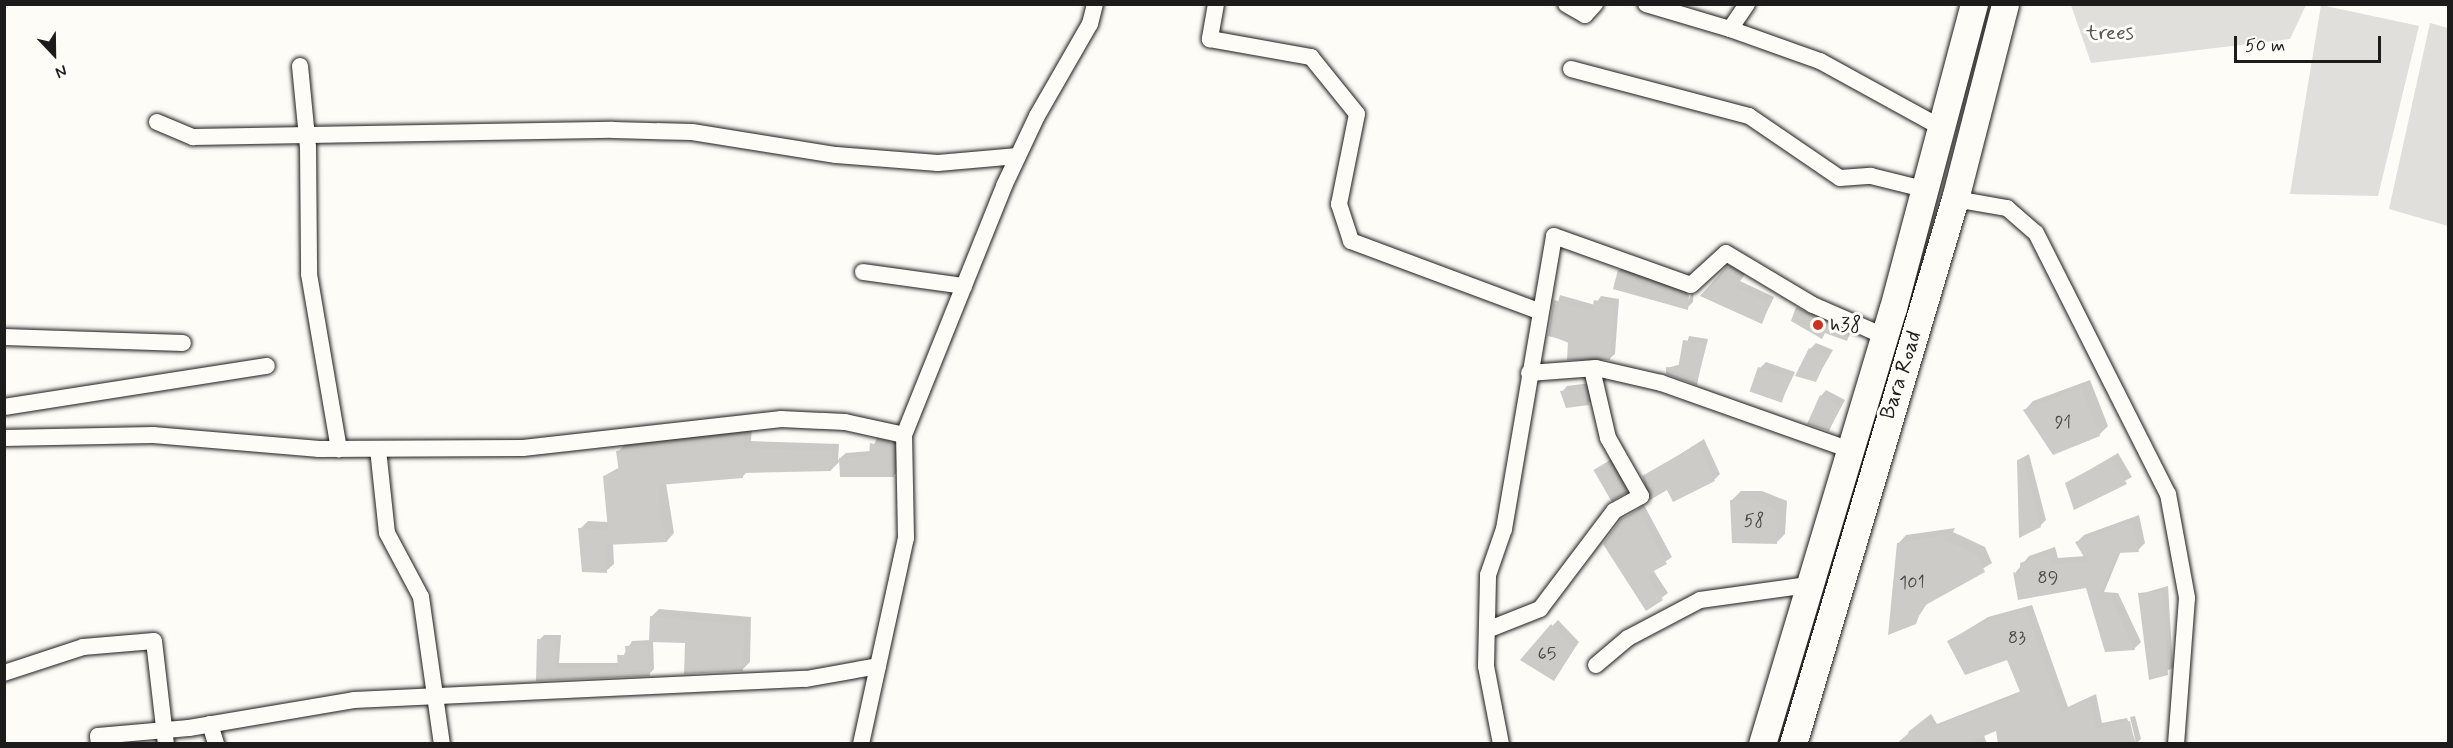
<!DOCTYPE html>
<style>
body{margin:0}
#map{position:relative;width:2453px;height:748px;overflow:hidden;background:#fdfcf7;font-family:Mynerve,sans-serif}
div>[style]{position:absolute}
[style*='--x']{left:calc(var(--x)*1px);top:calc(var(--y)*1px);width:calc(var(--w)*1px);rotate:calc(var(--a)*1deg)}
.green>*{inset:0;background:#e0dfdb}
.shadow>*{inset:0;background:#0003}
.building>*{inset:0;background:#cccbc8;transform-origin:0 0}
.roads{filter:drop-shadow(0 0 2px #1c1c1c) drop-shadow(0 0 2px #1c1c1c)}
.minor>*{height:16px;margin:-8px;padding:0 8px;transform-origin:8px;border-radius:8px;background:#fdfcf7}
.primary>*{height:27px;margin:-13.5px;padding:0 13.5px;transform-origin:13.5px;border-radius:13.5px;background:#fdfcf7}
.dots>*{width:16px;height:16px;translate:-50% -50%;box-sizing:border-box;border:3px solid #fdfcf7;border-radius:50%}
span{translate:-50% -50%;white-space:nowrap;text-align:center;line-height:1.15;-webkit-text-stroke:6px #fdfcf7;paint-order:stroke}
.number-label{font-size:18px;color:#484847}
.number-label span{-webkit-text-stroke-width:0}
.park-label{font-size:21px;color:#575655}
.poi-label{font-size:21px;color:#1c1c1c}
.left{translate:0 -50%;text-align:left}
.street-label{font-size:21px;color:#1c1c1c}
.frame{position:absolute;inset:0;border:6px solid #1c1c1c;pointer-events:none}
.north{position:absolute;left:24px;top:24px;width:60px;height:60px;-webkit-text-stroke:4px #fdfcf7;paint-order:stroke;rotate:158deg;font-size:16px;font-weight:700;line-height:24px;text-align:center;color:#1c1c1c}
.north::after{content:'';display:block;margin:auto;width:21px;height:27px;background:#1c1c1c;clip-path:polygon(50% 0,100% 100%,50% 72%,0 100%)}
.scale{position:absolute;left:2234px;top:36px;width:147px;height:27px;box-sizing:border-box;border:3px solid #1c1c1c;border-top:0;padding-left:8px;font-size:18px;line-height:21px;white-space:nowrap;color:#1c1c1c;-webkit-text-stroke:4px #fdfcf7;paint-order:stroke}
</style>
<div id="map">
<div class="green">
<i style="clip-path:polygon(2071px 5px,2071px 4px,2306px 5px,2290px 39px,2091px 63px)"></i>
<i style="clip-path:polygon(2321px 5px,2419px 26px,2378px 196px,2290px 194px)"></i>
<i style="clip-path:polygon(2430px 23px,2448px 28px,2448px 226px,2389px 209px)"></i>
</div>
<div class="shadow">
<i style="clip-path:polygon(1734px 261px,1747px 271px,1740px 281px,1774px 297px,1762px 322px,1702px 296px)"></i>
<i style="clip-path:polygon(1625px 265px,1688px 287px,1687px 303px,1694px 289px,1693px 302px,1687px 308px,1619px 271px)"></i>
<i style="clip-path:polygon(1560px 295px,1595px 305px,1601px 296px,1619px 299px,1615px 354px,1609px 359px,1549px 335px)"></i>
<i style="clip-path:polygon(1799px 305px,1852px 330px,1849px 336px,1846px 339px)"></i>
<i style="clip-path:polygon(1689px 336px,1708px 339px,1697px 383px,1667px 368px,1681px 364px)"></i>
<i style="clip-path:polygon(1816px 343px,1833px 350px,1815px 381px,1810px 349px)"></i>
<i style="clip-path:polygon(1766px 362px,1795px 372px,1781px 402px,1760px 368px)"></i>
<i style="clip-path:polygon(2090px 380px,2108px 426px,2099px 435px,2025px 410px,2033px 401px)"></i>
<i style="clip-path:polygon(1591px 383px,1595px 398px,1589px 403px,1567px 407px,1562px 392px,1567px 386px)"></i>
<i style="clip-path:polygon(1826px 390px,1845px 400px,1829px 430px,1821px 396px)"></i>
<i style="clip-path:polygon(752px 427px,751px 441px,839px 444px,838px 460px,846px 453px,871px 451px,877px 438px,899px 443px,900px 469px,894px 475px,841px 460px,831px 470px,748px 471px,742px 477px,666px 483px,674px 533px,667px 541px,613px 543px,614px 564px,606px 571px,580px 529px,588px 521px,608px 522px,604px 476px,620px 467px,618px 452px,625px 444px)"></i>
<i style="clip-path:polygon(1704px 439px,1720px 474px,1715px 479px,1674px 500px,1668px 488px,1644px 477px)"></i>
<i style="clip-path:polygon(2118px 453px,2132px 477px,2075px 508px,2066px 484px)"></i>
<i style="clip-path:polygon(2029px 454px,2046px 520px,2040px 526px,2018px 460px)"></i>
<i style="clip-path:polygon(1615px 456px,1631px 485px,1626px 491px,1595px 471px)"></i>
<i style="clip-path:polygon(1741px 491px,1762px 491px,1787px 501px,1785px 534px,1776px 543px,1732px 500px)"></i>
<i style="clip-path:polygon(1644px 505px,1672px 557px,1653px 570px,1668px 593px,1646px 609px,1622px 520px)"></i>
<i style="clip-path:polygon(2139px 515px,2145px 543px,2138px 550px,2121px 551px,2104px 592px,2118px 593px,2141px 642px,2134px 649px,2087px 587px,2019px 598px,2015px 573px,2029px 556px,2055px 547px,2058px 558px,2085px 556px,2077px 542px,2084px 535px)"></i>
<i style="clip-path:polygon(1955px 528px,1953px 532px,1985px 547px,1992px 563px,1928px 602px,1915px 622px,1898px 544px,1906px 535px)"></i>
<i style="clip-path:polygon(2168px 586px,2173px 668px,2150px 678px,2140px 594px)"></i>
<i style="clip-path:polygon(2032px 605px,2068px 707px,2096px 694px,2102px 723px,2127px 718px,2136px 743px,2130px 717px,2135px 716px,2141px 739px,2136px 744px,2049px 744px,2031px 722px,1983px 733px,1987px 744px,1916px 744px,1908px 732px,1931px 714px,1937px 724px,2021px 691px,2008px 658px,1949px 641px,1988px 617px)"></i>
<i style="clip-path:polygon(659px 609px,751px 617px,750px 662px,742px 670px,687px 641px,653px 640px,654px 669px,649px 674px,537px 679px,539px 640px,544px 635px,561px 635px,559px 663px,619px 663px,632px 641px,651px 640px,651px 617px)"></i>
<i style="clip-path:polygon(1558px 620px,1579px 642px,1554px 679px,1522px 659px)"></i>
</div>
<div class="building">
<i style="clip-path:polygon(1727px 266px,1743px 277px,1735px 287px,1770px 303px,1762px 324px,1700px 296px)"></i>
<i style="clip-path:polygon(1618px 270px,1689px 295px,1688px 310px,1613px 289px)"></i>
<i style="clip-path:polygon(1554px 300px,1592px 311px,1594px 300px,1615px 304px,1610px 360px,1567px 360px,1568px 341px,1548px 336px)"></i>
<i style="clip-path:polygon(1796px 307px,1850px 333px,1847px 341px,1825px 333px,1822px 339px,1791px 321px)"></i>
<i style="clip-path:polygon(1683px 340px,1704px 343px,1697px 385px,1666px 374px,1666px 367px,1678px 369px)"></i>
<i style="clip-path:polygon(1809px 348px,1828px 356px,1816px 382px,1795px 376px)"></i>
<i style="left:1758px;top:367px;width:34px;height:26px;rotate:19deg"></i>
<i style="clip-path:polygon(2081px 387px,2100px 436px,2053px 455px,2023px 410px)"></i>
<i style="clip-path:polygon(1586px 388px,1589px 405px,1566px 408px,1560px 391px)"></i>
<i style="clip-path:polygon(1820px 395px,1840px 406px,1829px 431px,1807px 424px)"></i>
<i style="clip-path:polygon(745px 434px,744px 448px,832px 451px,831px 471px,743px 473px,743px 478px,659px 485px,660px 521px,667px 542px,606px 545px,607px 573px,582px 572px,578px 528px,608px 530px,603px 476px,619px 472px,616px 451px)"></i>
<i style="clip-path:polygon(870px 443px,894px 449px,894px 477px,840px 477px,839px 458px,869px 456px)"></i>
<i style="clip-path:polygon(1698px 444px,1715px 481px,1673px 502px,1667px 490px,1650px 500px,1642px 476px)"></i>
<i style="clip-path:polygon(2111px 458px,2127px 484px,2074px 510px,2065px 483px)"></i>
<i style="clip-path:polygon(2023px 459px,2041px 527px,2019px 538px,2017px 460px)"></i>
<i style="left:1609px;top:461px;width:36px;height:18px;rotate:60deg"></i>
<i style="clip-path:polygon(1753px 499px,1778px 510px,1777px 544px,1732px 543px,1730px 500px)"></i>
<i style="clip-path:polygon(1638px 510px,1667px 564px,1646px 575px,1663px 600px,1646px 611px,1603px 544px,1621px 519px)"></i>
<i style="clip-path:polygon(2132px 521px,2139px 552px,2117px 553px,2098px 599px,2111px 599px,2135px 650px,2105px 652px,2086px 588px,2018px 600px,2013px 572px,2021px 576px,2020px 563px,2042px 555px,2049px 555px,2051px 564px,2087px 562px,2075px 542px)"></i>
<i style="clip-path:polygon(1948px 535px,1946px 540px,1977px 555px,1985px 572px,1922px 607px,1916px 624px,1888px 635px,1897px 543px)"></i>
<i style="clip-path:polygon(2163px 591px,2168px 675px,2149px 680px,2138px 593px)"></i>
<i style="clip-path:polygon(2026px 610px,2062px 712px,2090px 699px,2096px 728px,2130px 721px,2135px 744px,1998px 744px,1996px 731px,1965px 744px,1896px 744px,1925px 719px,1931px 729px,2021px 694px,2007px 660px,1965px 675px,1947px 641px,1981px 623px)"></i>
<i style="clip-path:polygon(650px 616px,744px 625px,743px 671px,684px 674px,685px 643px,649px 642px)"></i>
<i style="clip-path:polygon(1551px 624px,1574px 649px,1554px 681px,1520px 660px)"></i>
<i style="clip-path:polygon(537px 639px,556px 640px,555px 668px,618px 667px,617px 655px,626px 655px,625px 646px,648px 645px,650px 676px,536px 681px)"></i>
</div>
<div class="roads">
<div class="minor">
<i style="--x:1216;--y:4;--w:36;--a:100"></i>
<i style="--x:1210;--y:39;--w:103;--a:10.1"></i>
<i style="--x:1311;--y:57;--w:73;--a:51.1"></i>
<i style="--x:1357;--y:114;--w:92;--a:101.3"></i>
<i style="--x:1339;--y:204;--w:39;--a:72"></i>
<i style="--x:1351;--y:241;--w:200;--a:20.5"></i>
<i style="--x:1566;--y:4;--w:22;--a:30"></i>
<i style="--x:1585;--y:15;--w:15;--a:-48"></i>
<i style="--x:1646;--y:4;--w:88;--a:16.6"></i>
<i style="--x:1747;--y:4;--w:30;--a:124"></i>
<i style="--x:1730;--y:29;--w:96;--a:19.6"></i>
<i style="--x:1820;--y:61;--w:137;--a:28.8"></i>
<i style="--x:300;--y:66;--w:81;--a:84.4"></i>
<i style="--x:308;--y:147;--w:127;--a:89.5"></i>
<i style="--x:309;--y:274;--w:178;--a:80.3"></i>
<i style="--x:1571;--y:69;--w:184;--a:14.8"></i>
<i style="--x:1749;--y:116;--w:110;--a:34.3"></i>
<i style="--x:1840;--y:178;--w:31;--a:-4"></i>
<i style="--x:1871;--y:176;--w:54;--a:14"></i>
<i style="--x:157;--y:122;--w:39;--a:23"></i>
<i style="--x:193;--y:137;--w:420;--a:-1"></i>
<i style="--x:613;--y:130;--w:79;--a:1.5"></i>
<i style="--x:692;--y:132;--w:146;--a:9.1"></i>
<i style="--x:836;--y:155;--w:102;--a:4.5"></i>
<i style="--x:938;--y:163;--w:80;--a:-5"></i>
<i style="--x:1955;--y:199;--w:53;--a:9.8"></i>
<i style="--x:2007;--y:208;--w:38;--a:41"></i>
<i style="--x:2036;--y:233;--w:292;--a:63.2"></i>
<i style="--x:2168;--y:494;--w:106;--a:79.6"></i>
<i style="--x:2187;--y:598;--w:146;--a:94.3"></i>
<i style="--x:863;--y:272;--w:102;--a:7.9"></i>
<i style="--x:4;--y:337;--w:179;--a:1.9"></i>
<i style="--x:1529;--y:373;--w:67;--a:-4.3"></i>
<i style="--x:1596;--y:368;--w:67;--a:13"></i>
<i style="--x:1661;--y:383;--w:201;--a:19.5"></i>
<i style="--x:4;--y:407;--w:266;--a:-8.9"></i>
<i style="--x:4;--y:438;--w:149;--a:-1.2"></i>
<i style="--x:153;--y:435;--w:167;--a:4.8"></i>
<i style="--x:319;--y:449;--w:204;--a:-0.3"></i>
<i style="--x:523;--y:448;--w:260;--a:-6.4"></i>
<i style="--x:781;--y:419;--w:64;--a:2.7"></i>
<i style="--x:845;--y:422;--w:60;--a:12.4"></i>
<i style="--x:378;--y:449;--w:84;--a:83.9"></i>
<i style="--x:387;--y:533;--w:72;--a:62"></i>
<i style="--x:421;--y:597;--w:148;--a:81.9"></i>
<i style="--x:1487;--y:630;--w:57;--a:-21.6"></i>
<i style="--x:1540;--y:609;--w:123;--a:-52.9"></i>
<i style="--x:1614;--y:511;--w:31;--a:-29"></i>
<i style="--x:1641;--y:496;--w:67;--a:-119.6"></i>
<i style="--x:1608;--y:438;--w:71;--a:-103.1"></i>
<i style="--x:1596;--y:665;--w:42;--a:-40.2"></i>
<i style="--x:1628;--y:638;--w:81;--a:-27.8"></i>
<i style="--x:1700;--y:600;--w:109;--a:-7.9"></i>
<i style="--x:4;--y:673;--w:83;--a:-18.2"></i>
<i style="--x:83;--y:647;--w:71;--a:-4.8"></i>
<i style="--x:154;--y:641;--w:104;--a:83.4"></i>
<i style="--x:210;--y:724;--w:21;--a:73"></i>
<i style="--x:99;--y:744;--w:8;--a:-97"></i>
<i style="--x:98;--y:736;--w:91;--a:-5"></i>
<i style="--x:189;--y:728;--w:167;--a:-9.6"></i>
<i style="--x:354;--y:700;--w:452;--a:-2.7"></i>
<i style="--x:806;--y:679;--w:73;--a:-10.2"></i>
<i style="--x:861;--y:744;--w:211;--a:-77.7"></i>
<i style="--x:906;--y:538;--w:103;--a:-91.1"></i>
<i style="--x:904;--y:435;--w:268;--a:-68.1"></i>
<i style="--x:1004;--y:186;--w:77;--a:-64.8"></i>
<i style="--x:1037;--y:116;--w:106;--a:-60.1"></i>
<i style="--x:1090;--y:24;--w:21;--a:-76"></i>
<i style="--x:1501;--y:744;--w:79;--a:-100.9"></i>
<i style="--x:1486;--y:666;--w:91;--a:-88.7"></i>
<i style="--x:1488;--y:575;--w:49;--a:-70.8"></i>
<i style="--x:1504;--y:529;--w:297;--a:-80.3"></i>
<i style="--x:1554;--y:236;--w:145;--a:19.7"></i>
<i style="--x:1691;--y:285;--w:47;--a:-42.4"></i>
<i style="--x:1726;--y:253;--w:101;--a:30.9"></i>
<i style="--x:1813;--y:305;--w:77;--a:23.6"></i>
</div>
<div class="primary">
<i style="--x:1762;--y:744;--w:455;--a:-73.3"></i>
<i style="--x:1893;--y:308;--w:315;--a:-75.1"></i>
<i style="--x:1793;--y:744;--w:569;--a:-73.45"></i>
<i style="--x:1955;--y:199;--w:201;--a:-75.6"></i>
</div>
</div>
<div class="dots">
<i style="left:1818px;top:325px;background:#c8321e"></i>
</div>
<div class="number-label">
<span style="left:2063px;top:423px">91</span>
<span style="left:1754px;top:521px">58</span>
<span style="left:2048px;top:578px">89</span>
<span style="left:1912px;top:583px">101</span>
<span style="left:2017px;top:638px">83</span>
<span style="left:1547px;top:654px">65</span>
</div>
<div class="park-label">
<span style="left:2110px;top:33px">trees</span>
</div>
<div class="poi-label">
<span class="left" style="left:1830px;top:325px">h38</span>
</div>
<div class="street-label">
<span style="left:1901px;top:375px;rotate:-72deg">Bara Road</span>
</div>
<div class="frame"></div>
<div class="north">N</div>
<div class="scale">50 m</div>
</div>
